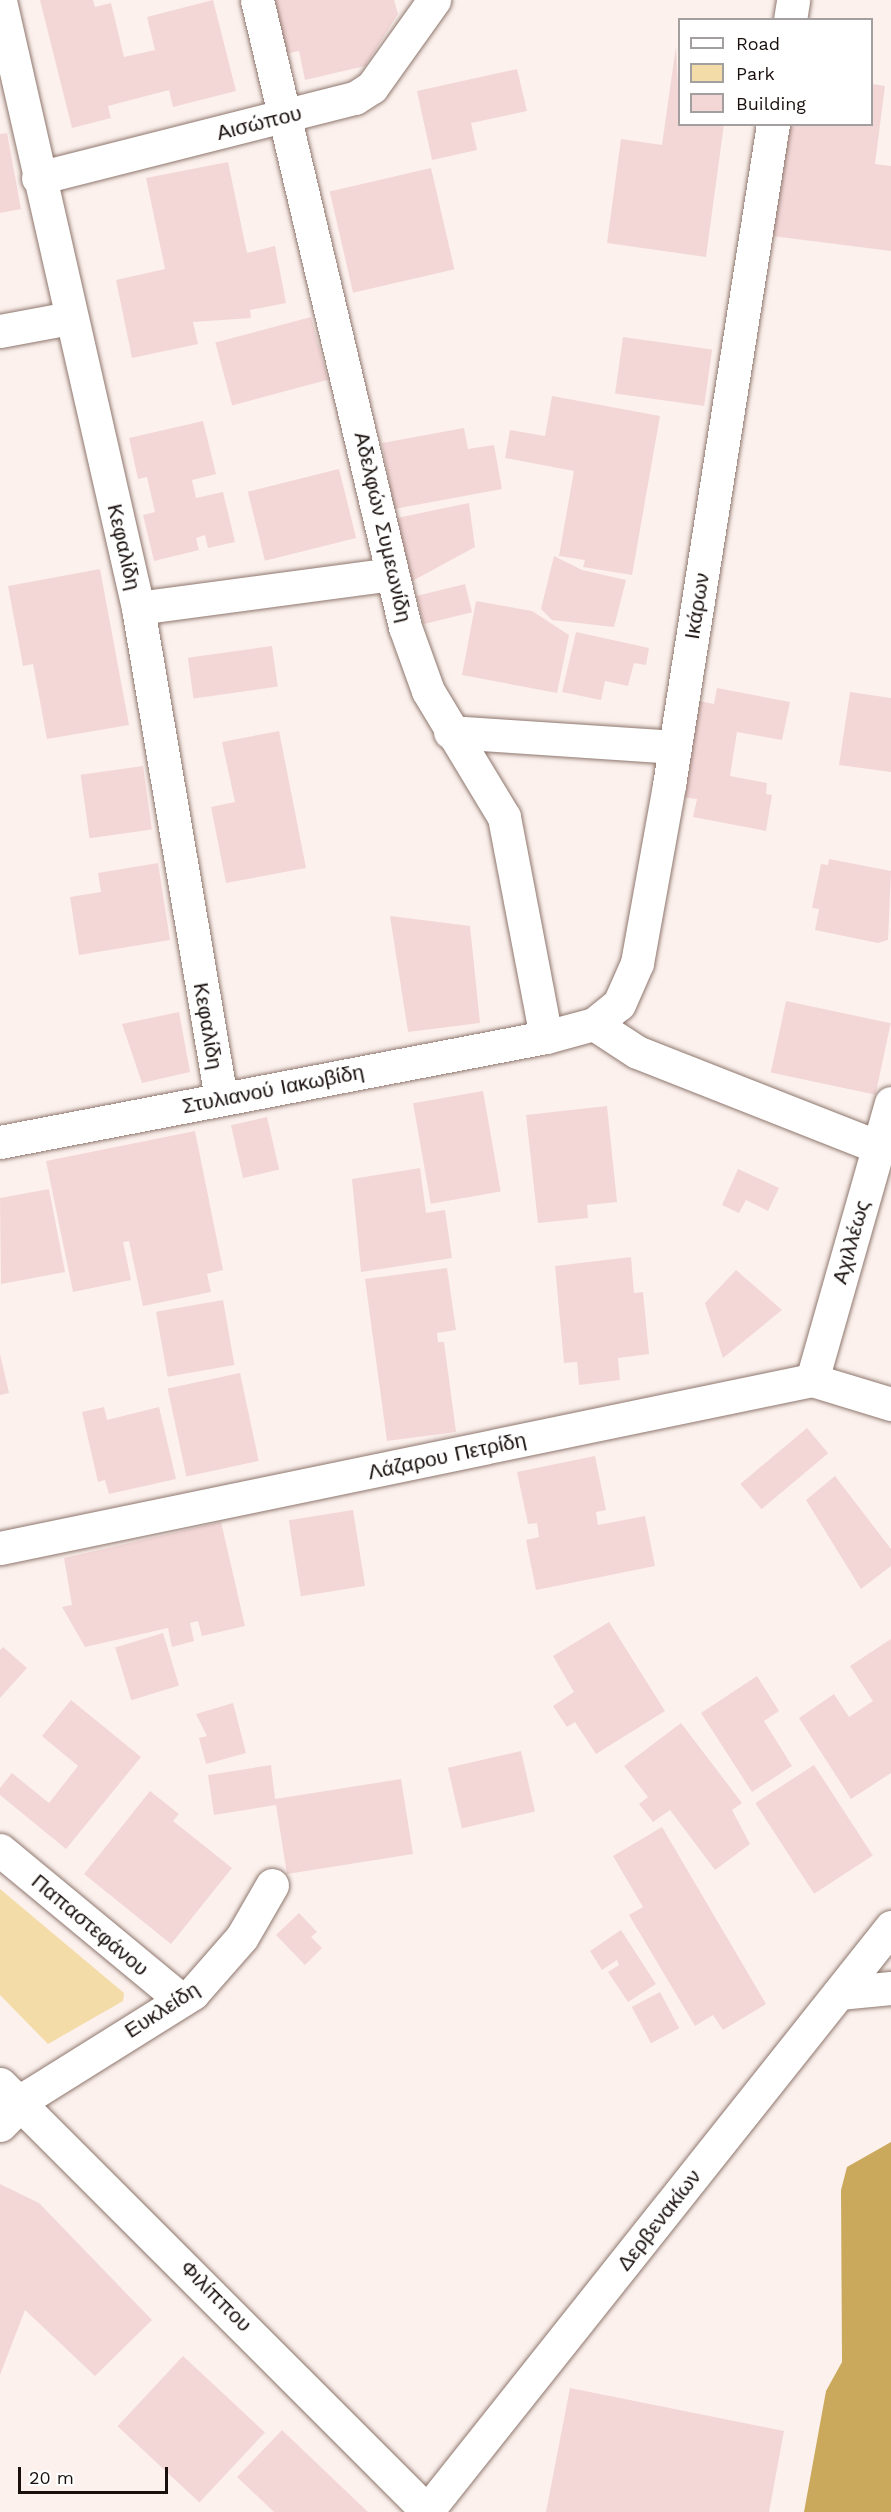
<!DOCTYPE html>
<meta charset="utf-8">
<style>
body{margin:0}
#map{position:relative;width:891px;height:2512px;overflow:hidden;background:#fcf1ed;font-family:"Work Sans",sans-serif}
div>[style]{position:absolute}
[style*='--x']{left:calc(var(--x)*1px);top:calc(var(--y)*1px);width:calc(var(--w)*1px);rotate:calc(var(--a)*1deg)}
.green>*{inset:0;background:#f3dca8}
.forest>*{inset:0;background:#cba95c}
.building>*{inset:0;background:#f3d7d7;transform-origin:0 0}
.roads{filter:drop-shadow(0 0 2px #8e776e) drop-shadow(0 0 2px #8e776e)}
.street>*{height:33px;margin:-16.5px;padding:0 16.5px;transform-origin:16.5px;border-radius:16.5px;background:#fff}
.secondary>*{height:33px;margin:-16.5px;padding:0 16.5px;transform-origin:16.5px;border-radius:16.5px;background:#fff}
span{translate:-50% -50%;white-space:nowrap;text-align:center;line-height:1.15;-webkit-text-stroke:4.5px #fff;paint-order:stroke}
.street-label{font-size:21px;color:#19100d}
.legend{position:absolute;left:678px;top:18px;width:195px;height:108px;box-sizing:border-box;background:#fff;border:2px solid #a39f9e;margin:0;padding:8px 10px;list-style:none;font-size:18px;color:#19100d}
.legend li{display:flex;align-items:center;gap:12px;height:30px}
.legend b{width:30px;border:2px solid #a39f9e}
.scale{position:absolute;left:18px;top:2467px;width:150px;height:27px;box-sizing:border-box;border:3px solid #19100d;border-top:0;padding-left:8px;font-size:18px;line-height:21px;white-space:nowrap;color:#19100d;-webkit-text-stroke:4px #fff;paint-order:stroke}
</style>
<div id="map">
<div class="green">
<i style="clip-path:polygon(0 1889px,124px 1993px,123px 2001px,48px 2044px,0 1995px)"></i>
</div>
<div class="forest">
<i style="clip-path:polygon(891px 2142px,891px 2512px,804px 2512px,826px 2391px,842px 2362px,841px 2190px,847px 2167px)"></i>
</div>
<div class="building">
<i style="clip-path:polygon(40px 0,93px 0,95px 7px,111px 3px,124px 57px,155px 50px,147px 17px,213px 0,236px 91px,173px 107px,169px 90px,108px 106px,111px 118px,72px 128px)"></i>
<i style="clip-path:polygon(273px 0,394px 0,398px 14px,365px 66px,305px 80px,299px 51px,286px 54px)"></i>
<i style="clip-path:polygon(676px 46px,680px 124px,724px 124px,706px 257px,607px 243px,621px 139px,662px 145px)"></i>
<i style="clip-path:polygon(517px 69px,527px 111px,471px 123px,477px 150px,432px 160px,417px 91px)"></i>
<i style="clip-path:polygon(872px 84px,885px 86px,875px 164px,891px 166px,891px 251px,772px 236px,786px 124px,872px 124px)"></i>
<i style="clip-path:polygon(7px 133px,21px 209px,0 213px,0 134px)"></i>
<i style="clip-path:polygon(228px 162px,247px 253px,275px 246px,286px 303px,250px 310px,251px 318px,193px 322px,198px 344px,132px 358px,116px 280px,165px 269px,146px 178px)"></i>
<i style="left:431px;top:168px;width:104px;height:104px;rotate:77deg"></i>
<i style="left:311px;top:317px;width:65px;height:99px;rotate:75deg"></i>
<i style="left:623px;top:337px;width:90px;height:57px;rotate:8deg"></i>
<i style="clip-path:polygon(552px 396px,660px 416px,632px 575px,583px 567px,585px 560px,559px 556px,574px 471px,505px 458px,510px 430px,545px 436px)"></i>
<i style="clip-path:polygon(203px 421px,216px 474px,192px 480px,196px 498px,223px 492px,235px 542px,208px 548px,205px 535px,196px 538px,199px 550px,154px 561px,143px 515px,155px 512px,147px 477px,138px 479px,129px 438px)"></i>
<i style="clip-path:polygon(464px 428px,468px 449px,494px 445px,502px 489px,394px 509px,382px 443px)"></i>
<i style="left:339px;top:469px;width:71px;height:94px;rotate:76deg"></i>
<i style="clip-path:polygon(469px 503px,475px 547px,405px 585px,392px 519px)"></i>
<i style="clip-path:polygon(554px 556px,582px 570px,626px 580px,614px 627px,552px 620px,541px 609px)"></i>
<i style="clip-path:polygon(100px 569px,129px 725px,47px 739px,33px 664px,23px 666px,8px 586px)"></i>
<i style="left:465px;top:584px;width:29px;height:50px;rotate:76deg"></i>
<i style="clip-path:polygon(476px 601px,532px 611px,569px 635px,557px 693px,462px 675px)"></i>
<i style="clip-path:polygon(576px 632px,649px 648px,646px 665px,634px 663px,628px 686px,605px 681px,601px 700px,562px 692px)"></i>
<i style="left:272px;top:646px;width:41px;height:85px;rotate:82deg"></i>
<i style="clip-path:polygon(717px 688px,790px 702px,782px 740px,737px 732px,730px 776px,767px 783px,766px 794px,772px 795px,766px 831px,693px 817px,697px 799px,682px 797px,699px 701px,714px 704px)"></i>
<i style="clip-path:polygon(850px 692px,891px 698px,891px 772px,839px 765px)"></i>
<i style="clip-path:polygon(279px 731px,306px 868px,226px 883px,211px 807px,235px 802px,222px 742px)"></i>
<i style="left:143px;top:766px;width:64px;height:63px;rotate:82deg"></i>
<i style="clip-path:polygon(829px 859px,891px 871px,888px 940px,878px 943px,815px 930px,819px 909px,812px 908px,821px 864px,828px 865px)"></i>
<i style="clip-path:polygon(158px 863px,170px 940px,79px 955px,70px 897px,101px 892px,98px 873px)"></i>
<i style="clip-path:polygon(390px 916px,470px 926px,480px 1023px,408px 1032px)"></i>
<i style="left:786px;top:1001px;width:107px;height:73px;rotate:12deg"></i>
<i style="clip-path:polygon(179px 1012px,190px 1072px,142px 1083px,122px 1024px)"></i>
<i style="left:483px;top:1091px;width:102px;height:71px;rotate:80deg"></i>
<i style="clip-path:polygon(607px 1106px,617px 1202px,587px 1205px,588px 1218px,538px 1223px,526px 1115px)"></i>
<i style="left:267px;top:1117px;width:54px;height:37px;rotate:77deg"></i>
<i style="clip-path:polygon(195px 1131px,223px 1270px,207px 1274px,211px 1292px,143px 1306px,129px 1241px,123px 1242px,131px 1280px,73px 1292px,46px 1161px)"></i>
<i style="clip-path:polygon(420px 1168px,426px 1213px,445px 1210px,452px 1258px,361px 1272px,352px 1179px)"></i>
<i style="clip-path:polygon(738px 1169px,779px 1188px,768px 1211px,746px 1200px,739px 1213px,722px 1205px)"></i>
<i style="clip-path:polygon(49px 1189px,65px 1272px,1px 1284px,0 1198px)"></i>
<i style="clip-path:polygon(631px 1257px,634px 1293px,643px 1292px,649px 1354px,618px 1358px,620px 1380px,579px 1385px,577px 1362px,564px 1363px,555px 1266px)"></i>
<i style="clip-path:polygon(447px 1268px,456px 1330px,437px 1333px,438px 1342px,444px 1342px,456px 1432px,387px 1441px,365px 1279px)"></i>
<i style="clip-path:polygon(736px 1270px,782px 1310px,723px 1358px,705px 1303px)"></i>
<i style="left:223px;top:1300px;width:66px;height:68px;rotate:80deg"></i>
<i style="clip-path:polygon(0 1354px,9px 1393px,0 1395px)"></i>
<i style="left:240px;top:1373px;width:90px;height:74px;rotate:78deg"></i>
<i style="clip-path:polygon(104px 1407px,107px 1420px,159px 1407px,176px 1479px,109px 1494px,105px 1480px,98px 1482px,82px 1412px)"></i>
<i style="left:807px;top:1428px;width:33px;height:87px;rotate:50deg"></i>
<i style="clip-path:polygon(595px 1456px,606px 1510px,596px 1512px,598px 1525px,645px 1516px,655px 1566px,536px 1590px,526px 1540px,539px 1537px,537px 1523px,528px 1524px,517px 1472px)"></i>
<i style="clip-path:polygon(835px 1476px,891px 1549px,891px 1566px,861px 1589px,806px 1500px)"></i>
<i style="left:353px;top:1510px;width:77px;height:65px;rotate:81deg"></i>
<i style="clip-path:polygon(221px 1522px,245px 1626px,202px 1636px,198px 1621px,190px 1623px,194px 1641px,172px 1647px,168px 1628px,85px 1647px,62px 1607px,72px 1605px,64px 1558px)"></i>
<i style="clip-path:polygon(609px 1622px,665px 1711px,596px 1754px,575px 1722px,567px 1727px,553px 1706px,574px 1692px,553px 1656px)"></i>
<i style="left:163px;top:1633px;width:55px;height:50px;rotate:73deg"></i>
<i style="clip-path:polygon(891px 1639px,891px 1773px,851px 1799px,799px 1718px,834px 1694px,849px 1717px,873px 1701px,850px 1666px)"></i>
<i style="clip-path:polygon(3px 1647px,27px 1668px,0 1698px,0 1650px)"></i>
<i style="clip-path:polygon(757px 1676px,779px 1711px,764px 1721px,792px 1766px,752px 1792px,701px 1713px)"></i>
<i style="clip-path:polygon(71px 1700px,141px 1757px,66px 1849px,0 1795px,0 1788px,12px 1773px,49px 1803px,78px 1766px,42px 1736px)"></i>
<i style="clip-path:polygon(233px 1703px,246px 1753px,206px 1764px,199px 1738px,207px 1736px,196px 1714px)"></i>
<i style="clip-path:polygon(681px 1723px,742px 1803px,732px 1810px,750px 1844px,715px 1870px,670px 1810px,653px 1822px,639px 1804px,648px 1797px,624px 1766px)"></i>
<i style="left:521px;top:1751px;width:62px;height:75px;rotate:77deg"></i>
<i style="clip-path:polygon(271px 1765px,275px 1799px,401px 1779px,413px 1854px,287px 1874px,276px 1805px,214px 1815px,208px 1775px)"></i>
<i style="left:814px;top:1765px;width:108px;height:70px;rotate:57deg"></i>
<i style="clip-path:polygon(150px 1791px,179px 1814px,173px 1821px,232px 1868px,171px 1944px,84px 1874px)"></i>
<i style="clip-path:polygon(662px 1827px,766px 2004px,723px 2030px,713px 2015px,695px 2026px,629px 1915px,643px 1907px,613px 1856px)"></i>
<i style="clip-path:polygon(299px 1913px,317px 1932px,311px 1937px,322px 1948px,305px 1965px,276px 1935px)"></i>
<i style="clip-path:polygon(621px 1930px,656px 1984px,628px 2002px,608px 1972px,619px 1965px,617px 1960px,602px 1970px,590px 1951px)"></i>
<i style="left:660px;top:1992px;width:41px;height:32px;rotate:62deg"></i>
<i style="clip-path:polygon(0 2184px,39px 2203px,152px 2320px,95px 2376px,25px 2310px,0 2375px)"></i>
<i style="left:183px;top:2356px;width:112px;height:96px;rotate:43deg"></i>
<i style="clip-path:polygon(570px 2388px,784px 2431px,769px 2512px,546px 2512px)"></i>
<i style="clip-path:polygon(282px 2430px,368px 2512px,274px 2512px,237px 2477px)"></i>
</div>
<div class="roads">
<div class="street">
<i style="--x:257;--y:0;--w:644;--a:76.72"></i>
<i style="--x:405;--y:627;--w:68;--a:70.2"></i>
<i style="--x:428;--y:691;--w:147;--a:58.9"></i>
<i style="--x:504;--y:817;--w:224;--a:79.2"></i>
<i style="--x:0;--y:1;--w:622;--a:77.19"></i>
<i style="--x:138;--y:608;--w:497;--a:80.4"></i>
<i style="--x:790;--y:20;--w:20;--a:-81"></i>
<i style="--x:38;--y:178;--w:327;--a:-14.2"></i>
<i style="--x:355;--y:98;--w:20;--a:-33"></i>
<i style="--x:372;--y:87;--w:107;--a:-54.5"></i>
<i style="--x:0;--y:331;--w:71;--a:-10.5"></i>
<i style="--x:138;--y:608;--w:256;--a:-7.6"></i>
<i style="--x:450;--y:732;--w:225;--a:3.8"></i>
<i style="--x:594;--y:1024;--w:51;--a:33.1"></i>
<i style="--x:637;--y:1052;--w:259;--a:21.5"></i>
<i style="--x:0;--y:1142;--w:556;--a:-10.89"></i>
<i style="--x:546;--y:1037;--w:50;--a:-15.2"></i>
<i style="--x:594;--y:1024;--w:32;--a:-39"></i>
<i style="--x:619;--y:1004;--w:45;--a:-66.3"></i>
<i style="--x:637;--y:963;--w:181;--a:-79.8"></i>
<i style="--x:669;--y:785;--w:669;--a:-81.06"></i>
<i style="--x:812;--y:1380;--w:288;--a:-74.1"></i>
<i style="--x:0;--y:1548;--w:829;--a:-11.69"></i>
<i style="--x:812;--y:1380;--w:83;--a:16.9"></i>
<i style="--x:0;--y:1850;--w:235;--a:39.6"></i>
<i style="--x:0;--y:2125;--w:42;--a:-45"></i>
<i style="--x:30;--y:2095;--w:192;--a:-32"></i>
<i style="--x:193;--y:1993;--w:74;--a:-48.8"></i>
<i style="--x:242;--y:1937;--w:60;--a:-60"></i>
</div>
<div class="secondary">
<i style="--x:839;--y:1993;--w:52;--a:-5.5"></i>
<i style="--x:0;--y:2084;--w:605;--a:45"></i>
<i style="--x:427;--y:2511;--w:746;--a:-51.53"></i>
</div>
</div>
<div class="street-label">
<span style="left:259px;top:123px;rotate:-14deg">Αισώπου</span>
<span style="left:383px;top:527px;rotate:77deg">Αδελφών Συμεωνίδη</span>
<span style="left:124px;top:547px;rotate:77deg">Κεφαλίδη</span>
<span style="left:697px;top:606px;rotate:-81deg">Ικάρων</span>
<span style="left:208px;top:1026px;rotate:80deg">Κεφαλίδη</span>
<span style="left:273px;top:1089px;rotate:-11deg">Στυλιανού Ιακωβίδη</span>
<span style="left:851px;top:1242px;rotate:-74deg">Αχιλλέως</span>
<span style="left:447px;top:1456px;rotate:-12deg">Λάζαρου Πετρίδη</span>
<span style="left:90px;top:1925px;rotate:40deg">Παπαστεφάνου</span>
<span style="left:162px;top:2010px;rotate:-33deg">Ευκλείδη</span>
<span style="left:659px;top:2220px;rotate:-52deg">Δερβενακίων</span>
<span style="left:216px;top:2296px;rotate:45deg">Φιλίππου</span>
</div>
<ul class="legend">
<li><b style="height:8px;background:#fff"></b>Road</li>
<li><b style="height:16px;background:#f3dca8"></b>Park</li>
<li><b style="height:16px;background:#f3d7d7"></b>Building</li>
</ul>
<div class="scale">20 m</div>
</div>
